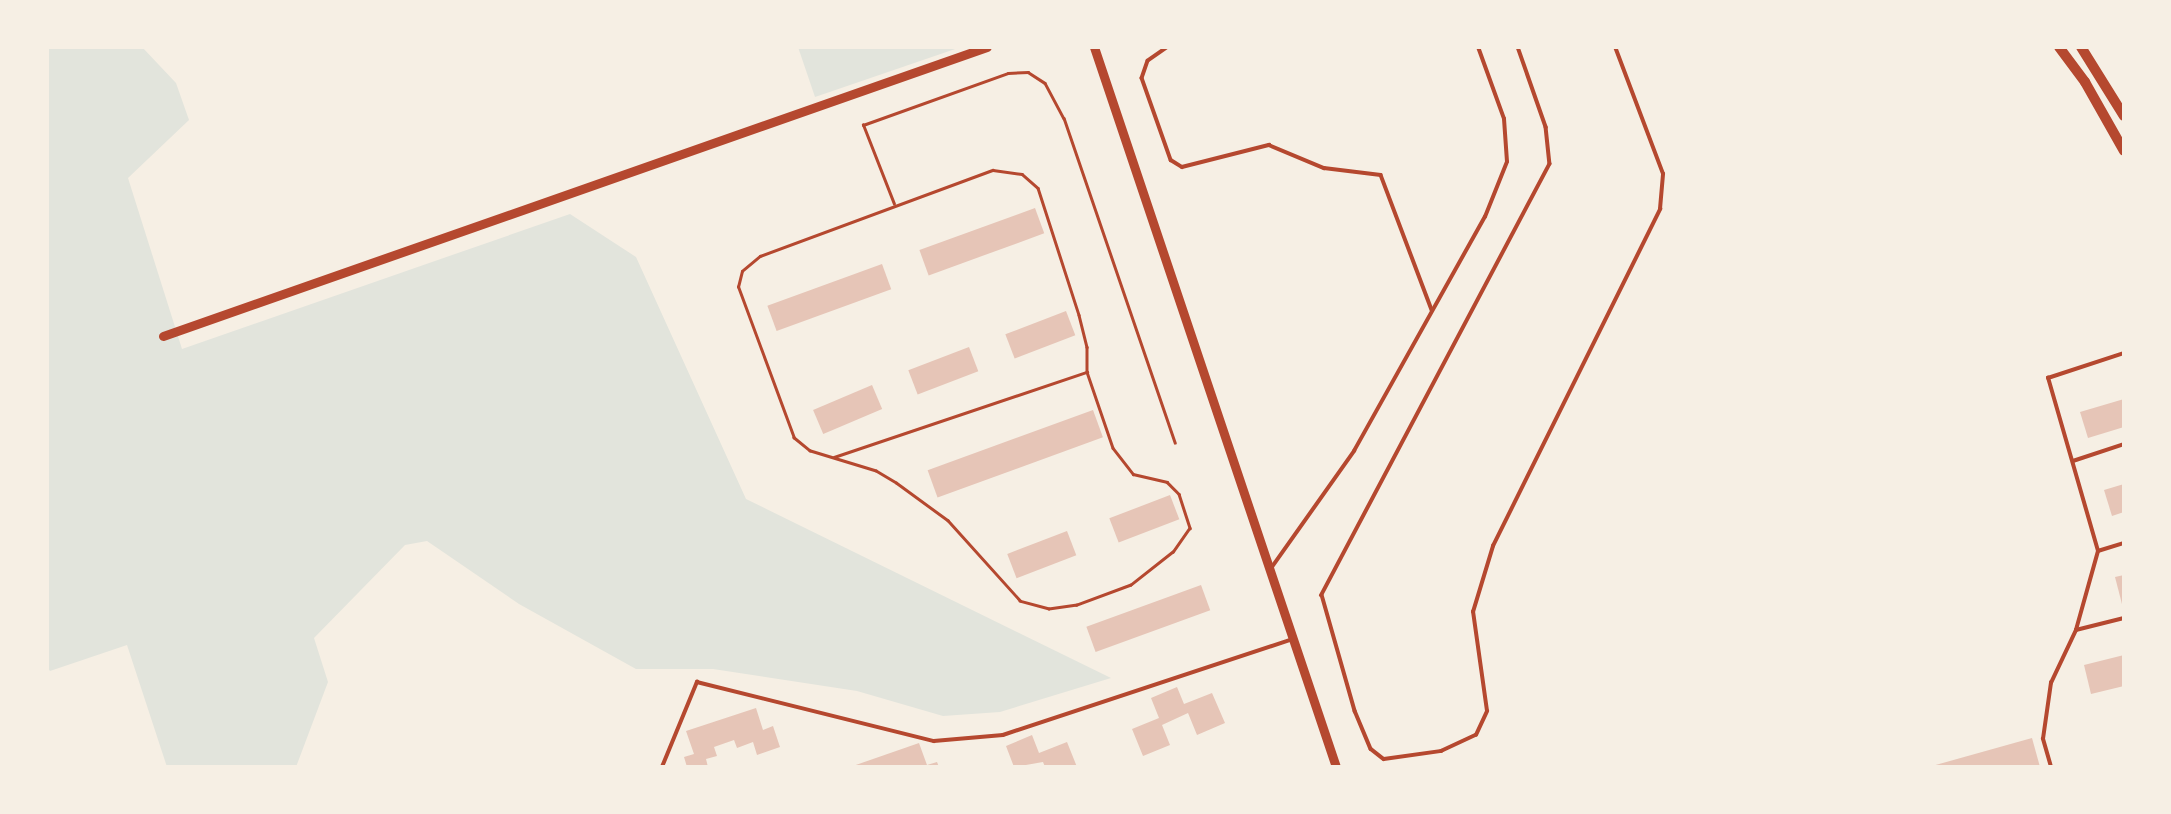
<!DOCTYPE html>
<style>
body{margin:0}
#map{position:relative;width:2171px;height:814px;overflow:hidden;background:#f6efe4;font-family:"Open Sans",sans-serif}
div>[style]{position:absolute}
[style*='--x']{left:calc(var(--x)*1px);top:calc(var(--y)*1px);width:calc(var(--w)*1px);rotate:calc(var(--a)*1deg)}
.green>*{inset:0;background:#e2e4dc}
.building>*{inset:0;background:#e6c5b7;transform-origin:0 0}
.path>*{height:2.5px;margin:-1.25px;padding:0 1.25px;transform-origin:1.25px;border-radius:1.25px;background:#b5482f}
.service>*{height:3.5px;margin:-1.75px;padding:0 1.75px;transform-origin:1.75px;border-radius:1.75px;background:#b5482f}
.tertiary>*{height:9px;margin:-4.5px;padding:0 4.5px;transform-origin:4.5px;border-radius:4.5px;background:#b5482f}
.secondary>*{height:10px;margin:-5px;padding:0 5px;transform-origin:5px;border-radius:5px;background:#b5482f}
span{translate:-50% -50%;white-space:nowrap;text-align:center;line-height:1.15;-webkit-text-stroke:7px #f6efe4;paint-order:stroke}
.frame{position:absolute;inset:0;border:49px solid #f6efe4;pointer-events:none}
</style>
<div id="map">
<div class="green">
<i style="clip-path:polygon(47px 47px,142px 47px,176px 83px,189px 120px,128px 178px,182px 349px,570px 214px,636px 257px,746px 499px,1111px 678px,1000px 712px,943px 716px,857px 691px,713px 669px,636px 669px,519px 604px,427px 541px,405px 545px,314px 638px,328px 682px,296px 767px,167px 767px,127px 645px,50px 671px,47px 667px)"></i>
<i style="clip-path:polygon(798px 47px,961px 47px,815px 97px)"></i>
</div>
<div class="building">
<i style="left:1035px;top:208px;width:27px;height:123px;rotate:70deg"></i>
<i style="left:882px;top:264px;width:27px;height:122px;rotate:70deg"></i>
<i style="left:1066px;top:311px;width:26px;height:65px;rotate:69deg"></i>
<i style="left:969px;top:347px;width:26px;height:65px;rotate:69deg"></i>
<i style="left:872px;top:385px;width:26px;height:64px;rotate:67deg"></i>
<i style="clip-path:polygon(2124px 399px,2124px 427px,2088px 438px,2080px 412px)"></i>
<i style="left:1093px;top:410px;width:29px;height:176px;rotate:70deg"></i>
<i style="clip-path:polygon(2124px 484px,2124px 512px,2112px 516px,2104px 490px)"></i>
<i style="left:1170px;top:495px;width:26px;height:65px;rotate:69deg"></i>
<i style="left:1067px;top:531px;width:26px;height:64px;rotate:69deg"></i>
<i style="clip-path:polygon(2124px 575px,2124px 608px,2123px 608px,2115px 577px)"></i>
<i style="left:1201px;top:585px;width:27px;height:122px;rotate:70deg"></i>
<i style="clip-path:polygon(2124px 655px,2124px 686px,2091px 694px,2084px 665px)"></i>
<i style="clip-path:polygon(1177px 687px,1184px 704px,1212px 693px,1225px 723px,1197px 735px,1188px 713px,1162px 725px,1170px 745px,1143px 756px,1132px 729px,1159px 718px,1151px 698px)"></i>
<i style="clip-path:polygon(756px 708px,763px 730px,773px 726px,780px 747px,757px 755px,753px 742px,737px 748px,734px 740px,714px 747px,717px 756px,706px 759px,708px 767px,687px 767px,684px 757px,694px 754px,686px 731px)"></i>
<i style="clip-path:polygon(1032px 735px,1039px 753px,1067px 742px,1077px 767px,1045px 767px,1043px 762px,1014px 767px,1006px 746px)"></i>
<i style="clip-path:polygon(2032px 738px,2040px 767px,1932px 767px,1932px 766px)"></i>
<i style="clip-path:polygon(919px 743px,927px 765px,937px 762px,939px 767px,850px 767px)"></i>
</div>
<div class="path">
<i style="--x:993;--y:170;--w:29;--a:8"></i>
<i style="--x:1022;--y:174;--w:21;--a:41"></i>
<i style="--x:1038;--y:188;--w:133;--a:72.1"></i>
<i style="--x:1079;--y:315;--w:33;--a:76"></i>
<i style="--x:1087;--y:347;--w:25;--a:90"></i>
<i style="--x:1087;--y:372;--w:80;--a:71.1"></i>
<i style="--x:1113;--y:448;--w:33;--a:52"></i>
<i style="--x:1133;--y:474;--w:35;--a:13"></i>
<i style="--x:1167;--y:482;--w:17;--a:45"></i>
<i style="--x:1179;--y:494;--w:36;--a:72"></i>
<i style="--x:1190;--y:528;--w:29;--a:125"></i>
<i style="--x:1173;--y:552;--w:53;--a:141.8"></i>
<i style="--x:1131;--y:585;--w:58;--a:159.7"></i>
<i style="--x:1077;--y:605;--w:28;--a:172"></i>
<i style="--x:1049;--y:609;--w:30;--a:-165"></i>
<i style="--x:1020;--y:601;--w:108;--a:-132"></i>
<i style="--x:948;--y:521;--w:64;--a:-143.8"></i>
<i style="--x:896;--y:483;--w:23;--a:-149"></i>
<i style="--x:876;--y:471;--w:69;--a:-163.1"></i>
<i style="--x:810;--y:451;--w:21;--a:-141"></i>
<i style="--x:794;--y:438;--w:161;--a:-110.3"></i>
<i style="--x:738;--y:287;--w:16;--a:-76"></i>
<i style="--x:742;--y:271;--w:23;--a:-40"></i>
<i style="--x:760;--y:256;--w:248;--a:-20.3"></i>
<i style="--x:894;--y:204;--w:85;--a:-111.4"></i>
<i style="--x:863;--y:125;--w:154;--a:-19.7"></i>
<i style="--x:1008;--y:73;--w:20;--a:-3"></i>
<i style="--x:1028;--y:72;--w:20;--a:33"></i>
<i style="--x:1045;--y:83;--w:40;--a:62"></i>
<i style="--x:1064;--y:118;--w:343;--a:71.1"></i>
<i style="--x:834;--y:457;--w:267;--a:-18.6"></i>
</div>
<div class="service">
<i style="--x:1168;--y:47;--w:24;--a:145"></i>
<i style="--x:1148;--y:61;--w:18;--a:109"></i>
<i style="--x:1142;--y:78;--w:87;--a:70.5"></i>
<i style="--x:1171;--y:160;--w:13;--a:32"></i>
<i style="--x:1182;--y:167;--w:90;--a:-14.2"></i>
<i style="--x:1269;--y:145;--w:60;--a:22.7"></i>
<i style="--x:1324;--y:168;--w:57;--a:7"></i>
<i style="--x:1381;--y:175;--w:144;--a:69.3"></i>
<i style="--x:1518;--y:47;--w:85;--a:70.7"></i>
<i style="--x:1546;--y:127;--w:37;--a:84"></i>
<i style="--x:1550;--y:164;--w:488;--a:117.9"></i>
<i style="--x:1322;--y:595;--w:121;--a:74.1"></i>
<i style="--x:1355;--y:711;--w:41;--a:67.2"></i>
<i style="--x:1371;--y:749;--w:16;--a:38"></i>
<i style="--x:1384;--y:759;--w:58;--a:-8"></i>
<i style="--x:1441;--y:751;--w:38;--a:-25"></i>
<i style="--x:1476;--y:735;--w:26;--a:-65"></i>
<i style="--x:1487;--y:711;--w:100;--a:-98"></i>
<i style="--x:1473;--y:612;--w:69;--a:-73.1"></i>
<i style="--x:1493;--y:546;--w:376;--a:-63.6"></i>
<i style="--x:1660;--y:209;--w:35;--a:-85"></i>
<i style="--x:1663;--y:174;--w:136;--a:-110.7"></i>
<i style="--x:2073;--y:461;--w:54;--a:-18.4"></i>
<i style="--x:2098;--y:551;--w:27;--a:-17"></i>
<i style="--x:1272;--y:567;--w:142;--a:-54.7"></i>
<i style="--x:1354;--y:451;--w:268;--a:-60.8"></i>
<i style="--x:1485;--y:217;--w:59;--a:-68.2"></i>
<i style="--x:1507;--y:162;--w:43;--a:-94"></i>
<i style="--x:1504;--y:119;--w:77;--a:-109.9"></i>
<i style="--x:2076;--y:630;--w:49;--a:-14"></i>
<i style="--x:662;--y:767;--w:92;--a:-67.6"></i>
<i style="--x:697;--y:682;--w:244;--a:14"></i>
<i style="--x:934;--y:741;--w:69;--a:-5"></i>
<i style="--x:1003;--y:735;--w:303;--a:-18.3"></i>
<i style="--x:2051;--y:767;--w:29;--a:-106"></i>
<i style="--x:2043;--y:739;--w:57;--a:-81.9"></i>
<i style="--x:2051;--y:683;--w:59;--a:-64.7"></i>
<i style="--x:2076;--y:630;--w:82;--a:-74.4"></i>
<i style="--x:2098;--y:551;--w:180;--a:-106.1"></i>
<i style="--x:2048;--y:378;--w:80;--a:-18.2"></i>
</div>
<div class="tertiary">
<i style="--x:1094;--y:47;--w:760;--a:71.42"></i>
<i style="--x:163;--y:336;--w:873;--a:-19.33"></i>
</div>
<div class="secondary">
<i style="--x:2059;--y:47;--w:44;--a:53.4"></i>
<i style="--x:2085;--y:82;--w:79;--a:60.5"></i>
<i style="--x:2081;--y:47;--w:81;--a:58.1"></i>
</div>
<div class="frame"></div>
</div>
